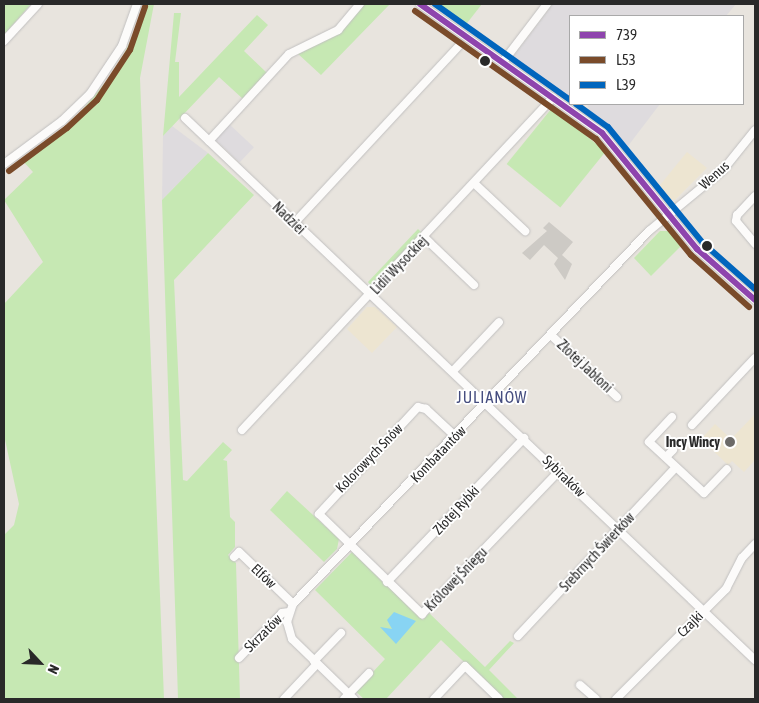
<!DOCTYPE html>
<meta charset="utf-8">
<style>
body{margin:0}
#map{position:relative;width:759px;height:703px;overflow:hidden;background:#e8e4de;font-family:"Asap Condensed",sans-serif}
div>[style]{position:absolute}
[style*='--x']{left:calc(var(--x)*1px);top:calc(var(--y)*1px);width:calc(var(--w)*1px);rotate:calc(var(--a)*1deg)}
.industrial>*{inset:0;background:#dedbde;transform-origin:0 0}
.education>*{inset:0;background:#ede5d1}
.green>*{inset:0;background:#c6e8b3;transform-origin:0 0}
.water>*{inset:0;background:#88d4f3}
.building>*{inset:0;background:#cdcac5}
.roads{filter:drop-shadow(0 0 1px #c1c0c0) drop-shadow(0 0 1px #c1c0c0)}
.street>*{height:8px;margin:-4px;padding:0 4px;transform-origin:4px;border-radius:4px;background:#fcfbfa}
.bus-1>*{height:6px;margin:-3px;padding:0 3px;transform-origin:3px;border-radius:3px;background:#8e44ad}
.bus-2>*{height:6px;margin:-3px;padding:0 3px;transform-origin:3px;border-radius:3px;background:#7a4b2a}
.bus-3>*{height:6px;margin:-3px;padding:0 3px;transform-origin:3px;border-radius:3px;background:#0065bd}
.dots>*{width:14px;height:14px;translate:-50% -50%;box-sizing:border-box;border:2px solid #fff;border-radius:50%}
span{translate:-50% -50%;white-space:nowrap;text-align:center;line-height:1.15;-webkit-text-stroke:4px #fff;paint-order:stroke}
.street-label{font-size:14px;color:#292929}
.poi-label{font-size:14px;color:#292929;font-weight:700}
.right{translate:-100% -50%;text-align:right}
.quarter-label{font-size:16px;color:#454d7f;letter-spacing:1px}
.frame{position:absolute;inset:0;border:5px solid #292929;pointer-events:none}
.legend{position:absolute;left:569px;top:15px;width:175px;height:90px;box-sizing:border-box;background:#fff;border:1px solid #a9a9a9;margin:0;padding:6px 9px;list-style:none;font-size:15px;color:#292929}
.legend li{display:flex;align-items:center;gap:10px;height:25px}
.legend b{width:25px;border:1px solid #a9a9a9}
.north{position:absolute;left:15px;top:638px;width:50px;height:50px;-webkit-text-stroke:4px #fff;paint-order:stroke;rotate:115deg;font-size:14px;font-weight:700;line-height:20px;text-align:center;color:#292929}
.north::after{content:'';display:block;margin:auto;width:18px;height:22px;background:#292929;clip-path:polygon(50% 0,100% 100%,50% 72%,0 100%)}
</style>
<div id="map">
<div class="industrial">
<i style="clip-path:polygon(553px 4px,736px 4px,726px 16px,570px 16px,570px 102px,536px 72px,531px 74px,522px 68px,514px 56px)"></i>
<i style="clip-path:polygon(587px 104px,660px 104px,628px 146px,591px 115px)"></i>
<i style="left:229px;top:124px;width:34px;height:21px;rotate:43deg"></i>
<i style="clip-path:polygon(172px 126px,208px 153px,162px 200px,163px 136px)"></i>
</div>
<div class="education">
<i style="clip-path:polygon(687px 152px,707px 168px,675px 200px,663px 198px,656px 190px)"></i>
<i style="clip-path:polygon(367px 307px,375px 307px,397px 327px,372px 353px,347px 329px)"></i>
<i style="clip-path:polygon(755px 414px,755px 460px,744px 472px,732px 461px,728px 465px,701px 439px,715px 424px,731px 439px)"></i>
</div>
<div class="green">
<i style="clip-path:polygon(4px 4px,31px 4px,4px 35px)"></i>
<i style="clip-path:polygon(144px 4px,154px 4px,140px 78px,164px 699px,4px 699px,4px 535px,14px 525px,19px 504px,4px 435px,4px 304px,43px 262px,4px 200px,33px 172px,21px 159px,73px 121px,115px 71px,133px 36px)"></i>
<i style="clip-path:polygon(363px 4px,390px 4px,321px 75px,296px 52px,339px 34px)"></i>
<i style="clip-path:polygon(431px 4px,482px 4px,464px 27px)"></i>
<i style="clip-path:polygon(174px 13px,181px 13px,175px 62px,179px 62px,179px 97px,257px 15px,268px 25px,244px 51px,267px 73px,243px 99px,219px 77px,163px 136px)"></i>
<i style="left:552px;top:108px;width:69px;height:72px;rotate:39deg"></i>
<i style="clip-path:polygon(208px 153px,254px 195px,174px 280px,183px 480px,187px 481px,223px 442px,232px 450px,223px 460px,227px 461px,230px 517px,235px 522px,235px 547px,228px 555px,236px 563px,240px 699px,178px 699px,162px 200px)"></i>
<i style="clip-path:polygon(418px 229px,422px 233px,370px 285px,368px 282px)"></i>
<i style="clip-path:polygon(660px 231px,670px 231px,682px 245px,651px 276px,634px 258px)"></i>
<i style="clip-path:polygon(287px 491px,339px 539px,337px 549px,324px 562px,270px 510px)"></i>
<i style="clip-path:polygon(352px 552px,423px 620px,429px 613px,485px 667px,510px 641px,514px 643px,489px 670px,518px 699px,503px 699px,441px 640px,386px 699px,364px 699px,355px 691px,385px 659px,315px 590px)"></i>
</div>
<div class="water">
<i style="clip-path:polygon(394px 612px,416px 621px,396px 644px,380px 627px,392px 629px,387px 620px)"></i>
</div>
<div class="building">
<i style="clip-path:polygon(549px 222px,573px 242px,562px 255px,572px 264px,565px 280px,554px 264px,558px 258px,544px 245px,530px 260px,522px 253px,547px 231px,543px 228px)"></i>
</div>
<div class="roads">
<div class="street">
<i style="--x:420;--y:4;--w:223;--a:35.3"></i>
<i style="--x:602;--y:133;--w:150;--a:50.7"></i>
<i style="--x:697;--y:249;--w:77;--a:41.3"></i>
<i style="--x:4;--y:41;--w:50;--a:-47.4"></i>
<i style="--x:503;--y:62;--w:73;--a:-52.8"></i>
<i style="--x:185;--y:118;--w:787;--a:43.56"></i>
<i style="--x:209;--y:141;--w:118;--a:-47.4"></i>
<i style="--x:289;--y:54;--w:55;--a:-26.1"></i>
<i style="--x:338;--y:30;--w:34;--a:-50"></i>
<i style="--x:4;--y:164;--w:72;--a:-36.6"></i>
<i style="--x:62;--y:121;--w:39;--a:-44"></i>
<i style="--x:90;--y:94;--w:58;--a:-56.3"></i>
<i style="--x:122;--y:46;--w:45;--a:-70.3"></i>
<i style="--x:475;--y:184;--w:69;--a:43.2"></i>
<i style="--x:755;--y:196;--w:26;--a:133"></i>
<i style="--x:737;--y:215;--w:6;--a:99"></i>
<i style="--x:736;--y:221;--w:30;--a:50"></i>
<i style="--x:299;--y:218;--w:236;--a:-47.1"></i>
<i style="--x:425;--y:238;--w:68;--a:43.8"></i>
<i style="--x:552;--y:336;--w:89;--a:43.2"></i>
<i style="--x:453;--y:371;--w:67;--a:-46.8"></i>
<i style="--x:672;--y:417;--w:34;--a:133"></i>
<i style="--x:649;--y:442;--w:75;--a:42.8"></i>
<i style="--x:704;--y:493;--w:33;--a:-46"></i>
<i style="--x:692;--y:425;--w:92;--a:-46.8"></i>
<i style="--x:242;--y:430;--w:455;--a:-46.9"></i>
<i style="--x:455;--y:436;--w:40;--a:-137"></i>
<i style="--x:426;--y:409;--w:8;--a:-166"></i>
<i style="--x:418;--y:407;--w:146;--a:132.8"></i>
<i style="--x:319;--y:514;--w:144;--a:44.2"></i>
<i style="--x:422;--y:614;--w:197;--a:-46.2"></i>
<i style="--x:666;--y:457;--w:10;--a:-45"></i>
<i style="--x:234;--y:557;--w:7;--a:-45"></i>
<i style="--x:239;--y:552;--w:75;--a:43.9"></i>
<i style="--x:387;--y:582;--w:199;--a:-46.4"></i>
<i style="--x:518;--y:636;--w:231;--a:-46.9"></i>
<i style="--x:239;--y:658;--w:62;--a:-46.3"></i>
<i style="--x:282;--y:613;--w:7;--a:-8"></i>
<i style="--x:314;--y:661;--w:39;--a:-46"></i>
<i style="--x:580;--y:685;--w:21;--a:41"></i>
<i style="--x:284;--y:699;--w:48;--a:-46.7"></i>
<i style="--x:344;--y:699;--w:36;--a:-46"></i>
<i style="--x:354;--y:699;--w:86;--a:-135.9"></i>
<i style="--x:292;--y:639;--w:18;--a:-106"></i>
<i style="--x:287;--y:622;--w:19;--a:-72"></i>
<i style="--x:293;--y:604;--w:516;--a:-46.34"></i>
<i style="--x:649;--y:231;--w:96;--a:-39.5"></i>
<i style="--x:723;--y:170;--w:51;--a:-51.3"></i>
<i style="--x:434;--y:699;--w:45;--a:-46.8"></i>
<i style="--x:465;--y:666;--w:47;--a:44.1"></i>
<i style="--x:616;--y:699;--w:156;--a:-45"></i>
<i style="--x:726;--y:589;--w:35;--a:-63"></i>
<i style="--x:742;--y:558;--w:19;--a:-47"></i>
</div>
</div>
<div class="bus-1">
<i style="--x:420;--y:4;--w:223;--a:35.3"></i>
<i style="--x:602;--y:133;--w:150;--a:50.7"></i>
<i style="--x:697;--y:249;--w:77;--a:41.3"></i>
</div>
<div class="bus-2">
<i style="--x:415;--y:11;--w:222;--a:35.3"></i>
<i style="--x:596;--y:139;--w:150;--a:50.7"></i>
<i style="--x:691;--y:255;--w:78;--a:41.9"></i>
<i style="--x:9;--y:171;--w:72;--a:-36.6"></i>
<i style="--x:67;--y:128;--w:41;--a:-43"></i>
<i style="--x:97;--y:100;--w:60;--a:-56.6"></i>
<i style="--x:130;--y:50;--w:46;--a:-70.8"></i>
</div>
<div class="bus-3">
<i style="--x:435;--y:4;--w:166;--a:35.4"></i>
<i style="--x:576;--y:104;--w:39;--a:36"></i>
<i style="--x:608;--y:127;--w:150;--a:50.7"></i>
<i style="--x:703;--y:243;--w:69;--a:41.5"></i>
</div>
<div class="dots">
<i style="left:485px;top:61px;background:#292929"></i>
<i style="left:707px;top:246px;background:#292929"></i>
<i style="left:730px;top:442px;background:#6c6a68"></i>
</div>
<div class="street-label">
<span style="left:714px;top:175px;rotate:-42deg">Wenus</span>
<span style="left:289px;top:218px;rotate:44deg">Nadziei</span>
<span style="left:399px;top:265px;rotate:-46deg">Lidii Wysockiej</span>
<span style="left:585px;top:366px;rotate:43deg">Złotej Jabłoni</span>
<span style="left:438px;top:454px;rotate:-46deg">Kombatantów</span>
<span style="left:369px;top:458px;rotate:-46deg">Kolorowych Snów</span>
<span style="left:564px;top:476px;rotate:44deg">Sybiraków</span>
<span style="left:456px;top:510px;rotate:-47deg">Złotej Rybki</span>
<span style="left:597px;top:552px;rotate:-47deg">Srebrnych Świerków</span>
<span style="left:264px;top:576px;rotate:43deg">Elfów</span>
<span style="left:456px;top:579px;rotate:-46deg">Królowej Śniegu</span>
<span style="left:690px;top:624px;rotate:-45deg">Czajki</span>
<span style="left:263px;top:633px;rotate:-45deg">Skrzatów</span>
</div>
<div class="poi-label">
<span class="right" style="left:720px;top:442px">Incy Wincy</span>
</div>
<div class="quarter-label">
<span style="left:492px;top:397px">JULIANÓW</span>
</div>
<div class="frame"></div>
<ul class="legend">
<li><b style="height:6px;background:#8e44ad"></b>739</li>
<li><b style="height:6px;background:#7a4b2a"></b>L53</li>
<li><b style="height:6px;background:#0065bd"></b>L39</li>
</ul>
<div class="north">N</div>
</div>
